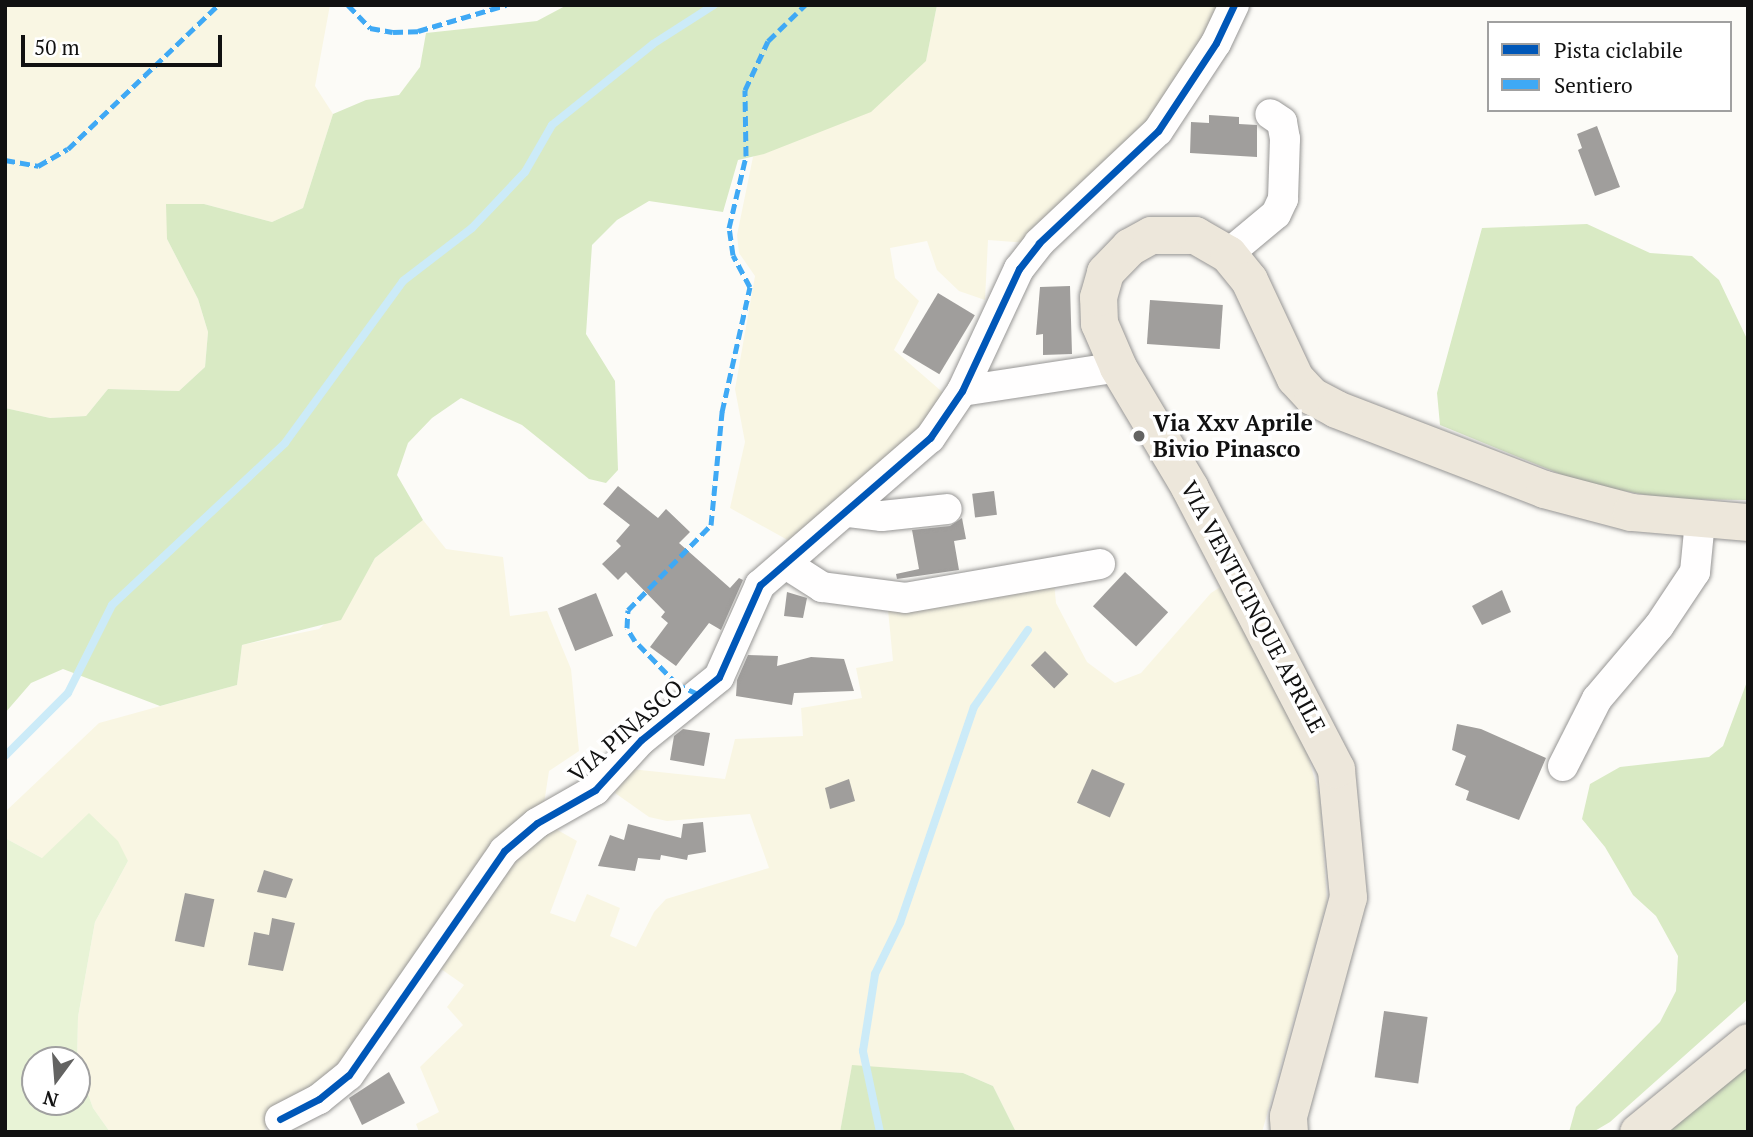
<!DOCTYPE html>
<style>
body{margin:0}
#map{position:relative;width:1753px;height:1137px;overflow:hidden;background:#fcfbf7;font-family:"PT Serif",serif}
div>[style]{position:absolute}
[style*='--x']{left:calc(var(--x)*1px);top:calc(var(--y)*1px);width:calc(var(--w)*1px);rotate:calc(var(--a)*1deg)}
.farmland>*{inset:0;background:#f9f6e3}
.green>*{inset:0;background:#e8f3d6}
.forest>*{inset:0;background:#d9eac4}
.stream>*{height:8px;margin:-4px;padding:0 4px;transform-origin:4px;border-radius:4px;background:#ccebf8}
.building>*{inset:0;background:#a09e9c;transform-origin:0 0}
.roads{filter:drop-shadow(0 0 2px #979695) drop-shadow(0 0 2px #979695)}
.minor>*{height:30px;margin:-15px;padding:0 15px;transform-origin:15px;border-radius:15px;background:#fffefe}
.major>*{height:37px;margin:-18.5px;padding:0 18.5px;transform-origin:18.5px;border-radius:18.5px;background:#ede7db}
.quiet>*{height:5px;margin-top:-2.5px;transform-origin:0;background:repeating-linear-gradient(90deg,#3fa9f5 0 10px,transparent 0 15px)}
.cycleway>*{height:7px;margin:-3.5px;padding:0 3.5px;transform-origin:3.5px;border-radius:3.5px;background:#0057b8}
.dots>*{width:19px;height:19px;translate:-50% -50%;box-sizing:border-box;border:4px solid #fff;border-radius:50%}
span{translate:-50% -50%;white-space:nowrap;text-align:center;line-height:1.15;-webkit-text-stroke:7px #fff;paint-order:stroke}
.poi-label{font-size:23px;color:#111;font-weight:700}
.left{translate:0 -50%;text-align:left}
.street-label{font-size:23px;color:#111}
.frame{position:absolute;inset:0;border:7px solid #111;pointer-events:none}
.legend{position:absolute;left:1487px;top:21px;width:245px;height:91px;box-sizing:border-box;background:#fff;border:2px solid #a0a0a0;margin:0;padding:9px 12px;list-style:none;font-size:21px;color:#111}
.legend li{display:flex;align-items:center;gap:14px;height:35px}
.legend b{width:35px;border:2px solid #a0a0a0}
.north{position:absolute;left:21px;top:1046px;width:70px;height:70px;box-sizing:border-box;background:#fff;border:2px solid #a0a0a0;border-radius:50%;rotate:196deg;font-size:19px;font-weight:700;line-height:28px;text-align:center;color:#111}
.north::after{content:'';display:block;margin:auto;width:24px;height:32px;background:#636362;clip-path:polygon(50% 0,100% 100%,50% 72%,0 100%)}
.scale{position:absolute;left:21px;top:35px;width:201px;height:32px;box-sizing:border-box;border:4px solid #111;border-top:0;padding-left:9px;font-size:21px;line-height:24px;white-space:nowrap;color:#111;-webkit-text-stroke:5px #fff;paint-order:stroke}
</style>
<div id="map">
<div class="farmland">
<i style="clip-path:polygon(5px 5px,330px 5px,315px 86px,333px 114px,303px 208px,272px 222px,204px 204px,167px 239px,198px 299px,208px 332px,205px 367px,179px 391px,108px 389px,86px 416px,50px 418px,5px 408px)"></i>
<i style="clip-path:polygon(937px 5px,1225px 5px,1148px 130px,1028px 243px,988px 240px,985px 300px,959px 291px,937px 270px,927px 241px,890px 248px,895px 278px,919px 301px,894px 350px,948px 397px,911px 448px,793px 543px,730px 508px,745px 442px,735px 389px,755px 276px,739px 253px,737px 235px,753px 157px,926px 61px)"></i>
<i style="clip-path:polygon(423px 520px,446px 549px,503px 557px,510px 616px,547px 611px,571px 669px,579px 751px,549px 771px,543px 810px,348px 1066px,281px 1107px,263px 1132px,110px 1132px,93px 1108px,77px 1063px,78px 1017px,95px 922px,128px 861px,42px 858px,5px 838px,5px 812px,99px 723px,237px 685px,242px 645px,319px 629px,351px 600px,375px 558px)"></i>
<i style="clip-path:polygon(1054px 582px,1056px 603px,1087px 662px,1115px 683px,1141px 673px,1211px 593px,1225px 584px,1303px 738px,1320px 798px,1327px 901px,1262px 1132px,1016px 1132px,993px 1086px,963px 1073px,852px 1066px,840px 1132px,419px 1132px,416px 1124px,439px 1112px,420px 1067px,463px 1025px,447px 1007px,464px 985px,441px 969px,503px 872px,539px 833px,554px 828px,577px 841px,550px 913px,575px 922px,587px 894px,620px 908px,610px 936px,636px 947px,654px 912px,666px 899px,769px 868px,750px 814px,667px 821px,649px 817px,615px 793px,631px 769px,725px 779px,735px 739px,803px 736px,801px 708px,862px 698px,856px 668px,893px 661px,888px 610px)"></i>
</div>
<div class="green">
<i style="clip-path:polygon(evenodd,89px 813px,118px 841px,128px 861px,95px 922px,78px 1017px,77px 1063px,93px 1108px,110px 1132px,5px 1132px,5px 838px,42px 858px,89px 813px,35px 1060px,77px 1060px,77px 1102px,35px 1102px,35px 1060px)"></i>
</div>
<div class="forest">
<i style="clip-path:polygon(567px 5px,937px 5px,926px 61px,871px 112px,764px 154px,738px 160px,723px 212px,649px 201px,617px 220px,592px 245px,586px 334px,615px 381px,618px 470px,606px 483px,589px 479px,522px 425px,461px 398px,432px 418px,408px 443px,397px 475px,423px 520px,375px 558px,341px 620px,242px 645px,237px 685px,160px 706px,63px 669px,31px 683px,5px 713px,5px 408px,50px 418px,86px 416px,108px 389px,179px 391px,205px 367px,208px 332px,198px 299px,167px 239px,166px 204px,204px 204px,272px 222px,303px 208px,333px 114px,366px 100px,399px 95px,420px 67px,426px 33px,537px 21px)"></i>
<i style="clip-path:polygon(1587px 224px,1650px 253px,1692px 256px,1719px 280px,1748px 341px,1748px 500px,1667px 499px,1582px 483px,1440px 425px,1437px 393px,1482px 228px)"></i>
<i style="clip-path:polygon(1748px 679px,1748px 999px,1610px 1122px,1593px 1132px,1569px 1132px,1576px 1107px,1660px 1022px,1676px 991px,1678px 956px,1656px 916px,1633px 895px,1605px 847px,1582px 819px,1590px 784px,1620px 767px,1709px 757px,1723px 746px)"></i>
<i style="clip-path:polygon(1748px 1062px,1748px 1132px,1663px 1132px)"></i>
<i style="clip-path:polygon(852px 1065px,963px 1073px,993px 1086px,1016px 1132px,840px 1132px)"></i>
</div>
<div class="stream">
<i style="--x:5;--y:756;--w:89;--a:-45"></i>
<i style="--x:68;--y:693;--w:98;--a:-63.4"></i>
<i style="--x:112;--y:605;--w:237;--a:-43.1"></i>
<i style="--x:285;--y:443;--w:200;--a:-53.9"></i>
<i style="--x:403;--y:281;--w:87;--a:-37.5"></i>
<i style="--x:472;--y:228;--w:77;--a:-46.6"></i>
<i style="--x:525;--y:172;--w:54;--a:-60.1"></i>
<i style="--x:552;--y:125;--w:129;--a:-38.7"></i>
<i style="--x:653;--y:44;--w:72;--a:-32.6"></i>
<i style="--x:880;--y:1132;--w:83;--a:-101.9"></i>
<i style="--x:863;--y:1051;--w:78;--a:-81.1"></i>
<i style="--x:875;--y:974;--w:57;--a:-63.9"></i>
<i style="--x:900;--y:923;--w:228;--a:-71.1"></i>
<i style="--x:974;--y:707;--w:94;--a:-55"></i>
</div>
<div class="building">
<i style="clip-path:polygon(1209px 115px,1239px 117px,1239px 124px,1257px 125px,1257px 157px,1190px 153px,1191px 122px,1209px 123px)"></i>
<i style="clip-path:polygon(1597px 126px,1620px 187px,1595px 196px,1578px 150px,1582px 148px,1577px 134px)"></i>
<i style="clip-path:polygon(1070px 286px,1072px 354px,1043px 355px,1043px 334px,1036px 335px,1040px 287px)"></i>
<i style="left:938px;top:293px;width:43px;height:69px;rotate:31deg"></i>
<i style="left:1150px;top:300px;width:73px;height:44px;rotate:4deg"></i>
<i style="clip-path:polygon(618px 486px,658px 518px,666px 509px,690px 532px,679px 543px,730px 588px,739px 578px,743px 580px,721px 630px,709px 623px,676px 666px,650px 647px,668px 623px,661px 617px,665px 612px,626px 572px,618px 580px,602px 564px,621px 546px,616px 541px,630px 525px,603px 504px)"></i>
<i style="left:994px;top:491px;width:24px;height:22px;rotate:83deg"></i>
<i style="clip-path:polygon(962px 518px,966px 539px,954px 541px,959px 570px,897px 579px,896px 574px,919px 569px,912px 530px,950px 526px)"></i>
<i style="left:1125px;top:572px;width:59px;height:47px;rotate:43deg"></i>
<i style="clip-path:polygon(1502px 590px,1511px 612px,1482px 625px,1472px 606px)"></i>
<i style="clip-path:polygon(787px 592px,807px 598px,803px 618px,784px 616px)"></i>
<i style="left:596px;top:593px;width:46px;height:41px;rotate:68deg"></i>
<i style="left:1045px;top:651px;width:33px;height:20px;rotate:45deg"></i>
<i style="clip-path:polygon(748px 655px,778px 656px,777px 666px,811px 657px,844px 659px,854px 691px,794px 693px,792px 705px,736px 696px,737px 680px)"></i>
<i style="clip-path:polygon(1457px 724px,1481px 729px,1546px 758px,1519px 820px,1466px 800px,1469px 791px,1455px 785px,1466px 756px,1452px 750px)"></i>
<i style="clip-path:polygon(683px 729px,710px 733px,704px 766px,670px 760px,674px 736px)"></i>
<i style="left:1092px;top:769px;width:36px;height:37px;rotate:24deg"></i>
<i style="clip-path:polygon(849px 779px,855px 801px,830px 809px,825px 788px)"></i>
<i style="clip-path:polygon(703px 822px,706px 852px,688px 855px,687px 860px,661px 855px,660px 860px,638px 858px,635px 871px,598px 866px,610px 835px,624px 840px,628px 824px,681px 838px,683px 824px)"></i>
<i style="clip-path:polygon(264px 870px,293px 879px,286px 898px,257px 892px)"></i>
<i style="left:185px;top:893px;width:30px;height:49px;rotate:12deg"></i>
<i style="clip-path:polygon(272px 918px,295px 923px,283px 971px,248px 965px,254px 932px,269px 935px)"></i>
<i style="left:1384px;top:1011px;width:44px;height:67px;rotate:8deg"></i>
<i style="clip-path:polygon(389px 1072px,405px 1103px,362px 1125px,349px 1098px)"></i>
</div>
<div class="roads">
<div class="minor">
<i style="--x:1228;--y:254;--w:62;--a:-39.8"></i>
<i style="--x:1276;--y:214;--w:17;--a:-65"></i>
<i style="--x:1283;--y:199;--w:60;--a:-88.1"></i>
<i style="--x:1285;--y:139;--w:17;--a:-100"></i>
<i style="--x:1282;--y:122;--w:14;--a:-146"></i>
<i style="--x:962;--y:391;--w:158;--a:-8.7"></i>
<i style="--x:849;--y:512;--w:33;--a:7"></i>
<i style="--x:882;--y:516;--w:65;--a:-6.1"></i>
<i style="--x:786;--y:564;--w:43;--a:32.6"></i>
<i style="--x:822;--y:587;--w:84;--a:7.5"></i>
<i style="--x:905;--y:598;--w:198;--a:-9.9"></i>
<i style="--x:1563;--y:766;--w:75;--a:-63.1"></i>
<i style="--x:1597;--y:699;--w:96;--a:-49.7"></i>
<i style="--x:1659;--y:626;--w:65;--a:-56.3"></i>
<i style="--x:1695;--y:572;--w:51;--a:-84.4"></i>
<i style="--x:280;--y:1119;--w:44;--a:-27.1"></i>
<i style="--x:319;--y:1099;--w:38;--a:-39"></i>
<i style="--x:349;--y:1075;--w:272;--a:-55.3"></i>
<i style="--x:504;--y:851;--w:43;--a:-40.3"></i>
<i style="--x:537;--y:823;--w:67;--a:-29.6"></i>
<i style="--x:595;--y:790;--w:68;--a:-47.4"></i>
<i style="--x:641;--y:740;--w:100;--a:-38.9"></i>
<i style="--x:719;--y:677;--w:101;--a:-66"></i>
<i style="--x:760;--y:585;--w:225;--a:-40.9"></i>
<i style="--x:930;--y:438;--w:57;--a:-55.8"></i>
<i style="--x:962;--y:391;--w:135;--a:-65"></i>
<i style="--x:1019;--y:269;--w:33;--a:-52"></i>
<i style="--x:1039;--y:243;--w:163;--a:-43.3"></i>
<i style="--x:1158;--y:131;--w:105;--a:-56.6"></i>
<i style="--x:1216;--y:43;--w:42;--a:-64.7"></i>
</div>
<div class="major">
<i style="--x:1289;--y:1132;--w:16;--a:-94"></i>
<i style="--x:1288;--y:1116;--w:227;--a:-74.7"></i>
<i style="--x:1348;--y:897;--w:129;--a:-95.4"></i>
<i style="--x:1336;--y:769;--w:317;--a:-117.5"></i>
<i style="--x:1190;--y:488;--w:141;--a:-120.8"></i>
<i style="--x:1118;--y:367;--w:48;--a:-113.4"></i>
<i style="--x:1099;--y:323;--w:26;--a:-92"></i>
<i style="--x:1098;--y:297;--w:26;--a:-74"></i>
<i style="--x:1105;--y:272;--w:35;--a:-46"></i>
<i style="--x:1129;--y:247;--w:25;--a:-29"></i>
<i style="--x:1151;--y:235;--w:44;--a:0"></i>
<i style="--x:1195;--y:235;--w:38;--a:30"></i>
<i style="--x:1228;--y:254;--w:33;--a:51"></i>
<i style="--x:1249;--y:280;--w:108;--a:64.9"></i>
<i style="--x:1295;--y:378;--w:25;--a:47"></i>
<i style="--x:1312;--y:396;--w:27;--a:28"></i>
<i style="--x:1336;--y:409;--w:223;--a:21"></i>
<i style="--x:1544;--y:489;--w:90;--a:14.8"></i>
<i style="--x:1631;--y:512;--w:117;--a:4.9"></i>
<i style="--x:1638;--y:1132;--w:142;--a:-39.3"></i>
</div>
</div>
<div class="quiet">
<i style="--x:348;--y:5;--w:32;--a:46"></i>
<i style="--x:370;--y:28;--w:23;--a:10"></i>
<i style="--x:393;--y:32;--w:25;--a:-2"></i>
<i style="--x:418;--y:31;--w:92;--a:-16.5"></i>
<i style="--x:5;--y:160;--w:34;--a:10"></i>
<i style="--x:38;--y:166;--w:34;--a:-30"></i>
<i style="--x:68;--y:149;--w:208;--a:-43.8"></i>
<i style="--x:698;--y:694;--w:23;--a:-155"></i>
<i style="--x:677;--y:684;--w:60;--a:-134.3"></i>
<i style="--x:635;--y:641;--w:15;--a:-122"></i>
<i style="--x:627;--y:628;--w:18;--a:-87"></i>
<i style="--x:628;--y:610;--w:119;--a:-45.7"></i>
<i style="--x:711;--y:525;--w:114;--a:-84.4"></i>
<i style="--x:722;--y:412;--w:128;--a:-77.4"></i>
<i style="--x:750;--y:287;--w:36;--a:-118"></i>
<i style="--x:733;--y:255;--w:27;--a:-98"></i>
<i style="--x:729;--y:228;--w:74;--a:-76.7"></i>
<i style="--x:746;--y:156;--w:66;--a:-90.9"></i>
<i style="--x:745;--y:90;--w:54;--a:-64.9"></i>
<i style="--x:768;--y:41;--w:52;--a:-44.2"></i>
</div>
<div class="cycleway">
<i style="--x:280;--y:1119;--w:44;--a:-27.1"></i>
<i style="--x:319;--y:1099;--w:38;--a:-39"></i>
<i style="--x:349;--y:1075;--w:272;--a:-55.3"></i>
<i style="--x:504;--y:851;--w:43;--a:-40.3"></i>
<i style="--x:537;--y:823;--w:67;--a:-29.6"></i>
<i style="--x:595;--y:790;--w:68;--a:-47.4"></i>
<i style="--x:641;--y:740;--w:100;--a:-38.9"></i>
<i style="--x:719;--y:677;--w:101;--a:-66"></i>
<i style="--x:760;--y:585;--w:225;--a:-40.9"></i>
<i style="--x:930;--y:438;--w:57;--a:-55.8"></i>
<i style="--x:962;--y:391;--w:135;--a:-65"></i>
<i style="--x:1019;--y:269;--w:33;--a:-52"></i>
<i style="--x:1039;--y:243;--w:163;--a:-43.3"></i>
<i style="--x:1158;--y:131;--w:105;--a:-56.6"></i>
<i style="--x:1216;--y:43;--w:42;--a:-64.7"></i>
</div>
<div class="dots">
<i style="left:1139px;top:436px;background:#636362"></i>
</div>
<div class="poi-label">
<span class="left" style="left:1153px;top:436px">Via Xxv Aprile<br>Bivio Pinasco</span>
</div>
<div class="street-label">
<span style="left:1253px;top:607px;rotate:62deg">VIA VENTICINQUE APRILE</span>
<span style="left:626px;top:731px;rotate:-41deg">VIA PINASCO</span>
</div>
<div class="frame"></div>
<ul class="legend">
<li><b style="height:9px;background:#0057b8"></b>Pista ciclabile</li>
<li><b style="height:9px;background:#3fa9f5"></b>Sentiero</li>
</ul>
<div class="north">N</div>
<div class="scale">50 m</div>
</div>
